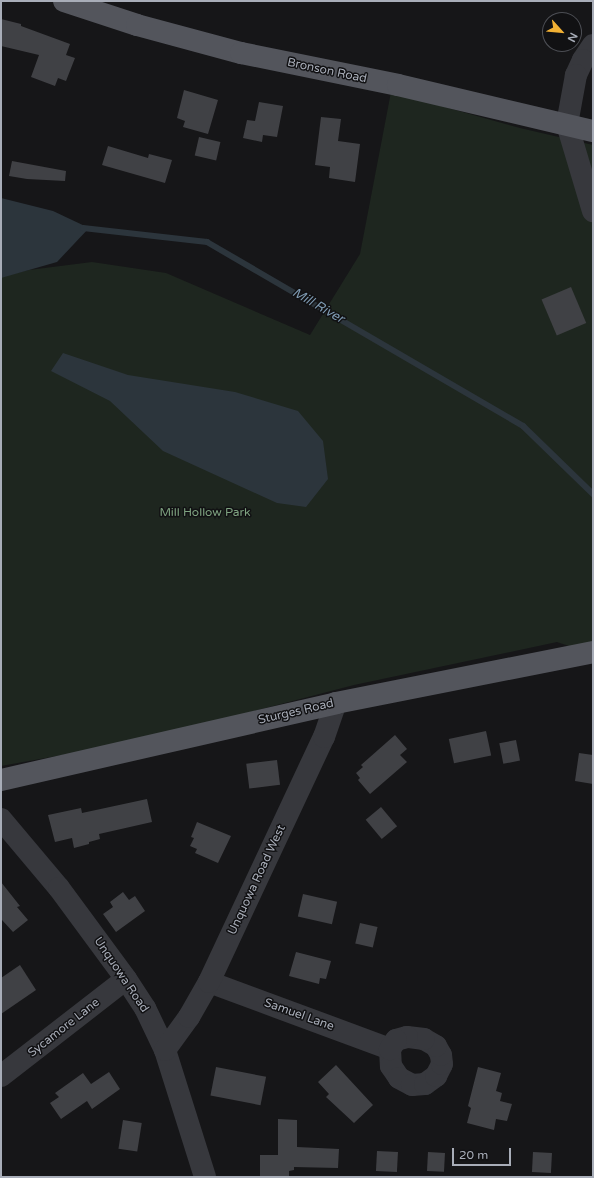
<!DOCTYPE html>
<style>
body{margin:0}
#map{position:relative;width:594px;height:1178px;overflow:hidden;background:#161618;font-family:"Varela Round",sans-serif}
div>[style]{position:absolute}
[style*='--x']{left:calc(var(--x)*1px);top:calc(var(--y)*1px);width:calc(var(--w)*1px);rotate:calc(var(--a)*1deg)}
.green>*{inset:0;background:#1e261f}
.water>*{inset:0;background:#2c353c}
.stream>*{height:6px;margin:-3px;padding:0 3px;transform-origin:3px;border-radius:3px;background:#2c353c}
.building>*{inset:0;background:#404145;transform-origin:0 0}
.minor>*{height:22px;margin:-11px;padding:0 11px;transform-origin:11px;border-radius:11px;background:#37383d}
.major>*{height:22px;margin:-11px;padding:0 11px;transform-origin:11px;border-radius:11px;background:#53555c}
span{translate:-50% -50%;white-space:nowrap;text-align:center;line-height:1.15;-webkit-text-stroke:3px #111113;paint-order:stroke}
.street-label{font-size:12px;color:#a8adb8}
.park-label{font-size:12px;color:#7fa381}
.water-label{font-size:13px;color:#7f9bb3;font-style:italic}
.frame{position:absolute;inset:0;border:2px solid #a8adb8;pointer-events:none}
.north{position:absolute;left:542px;top:12px;width:40px;height:40px;box-sizing:border-box;background:#111113;border:1px solid #4d4f55;border-radius:50%;rotate:117deg;font-size:11px;font-weight:700;line-height:16px;text-align:center;color:#a8adb8}
.north::after{content:'';display:block;margin:auto;width:14px;height:18px;background:#f2b134;clip-path:polygon(50% 0,100% 100%,50% 72%,0 100%)}
.scale{position:absolute;left:452px;top:1148px;width:59px;height:18px;box-sizing:border-box;border:2px solid #a8adb8;border-top:0;padding-left:5px;font-size:12px;line-height:14px;white-space:nowrap;color:#a8adb8;-webkit-text-stroke:3px #111113;paint-order:stroke}
</style>
<div id="map">
<div class="green">
<i style="clip-path:polygon(391px 92px,520px 128px,593px 145px,593px 654px,557px 642px,354px 685px,135px 742px,1px 766px,1px 277px,29px 270px,92px 262px,166px 273px,310px 335px,360px 254px)"></i>
</div>
<div class="water">
<i style="clip-path:polygon(1px 198px,53px 211px,89px 228px,57px 262px,1px 278px)"></i>
<i style="clip-path:polygon(63px 353px,128px 375px,235px 392px,298px 411px,323px 441px,328px 479px,306px 507px,277px 503px,163px 451px,110px 401px,51px 371px)"></i>
</div>
<div class="stream">
<i style="--x:83;--y:228;--w:125;--a:6.4"></i>
<i style="--x:207;--y:242;--w:366;--a:30.2"></i>
<i style="--x:523;--y:426;--w:98;--a:44.2"></i>
</div>
<div class="building">
<i style="clip-path:polygon(1px 19px,21px 24px,21px 26px,70px 44px,66px 55px,75px 58px,66px 81px,58px 78px,55px 86px,31px 77px,39px 55px,1px 46px)"></i>
<i style="clip-path:polygon(184px 90px,218px 100px,208px 134px,183px 127px,185px 121px,177px 118px)"></i>
<i style="clip-path:polygon(259px 102px,283px 106px,277px 137px,263px 135px,262px 142px,243px 138px,247px 120px,255px 121px)"></i>
<i style="clip-path:polygon(321px 117px,341px 119px,338px 141px,360px 144px,355px 182px,329px 178px,330px 167px,315px 165px)"></i>
<i style="left:199px;top:137px;width:22px;height:19px;rotate:13deg"></i>
<i style="clip-path:polygon(108px 146px,148px 158px,149px 154px,172px 160px,165px 183px,102px 165px)"></i>
<i style="clip-path:polygon(12px 161px,66px 171px,65px 181px,27px 179px,9px 176px)"></i>
<i style="left:571px;top:287px;width:39px;height:32px;rotate:67deg"></i>
<i style="left:486px;top:731px;width:25px;height:38px;rotate:78deg"></i>
<i style="clip-path:polygon(395px 735px,407px 749px,400px 755px,407px 762px,370px 794px,358px 780px,360px 778px,356px 773px,363px 767px,361px 765px)"></i>
<i style="left:516px;top:740px;width:21px;height:17px;rotate:79deg"></i>
<i style="clip-path:polygon(579px 753px,593px 755px,593px 784px,575px 781px)"></i>
<i style="left:277px;top:760px;width:25px;height:31px;rotate:83deg"></i>
<i style="clip-path:polygon(147px 799px,152px 822px,99px 834px,100px 839px,89px 842px,89px 844px,74px 848px,72px 838px,55px 842px,48px 815px,81px 808px,82px 813px)"></i>
<i style="left:381px;top:807px;width:25px;height:20px;rotate:50deg"></i>
<i style="clip-path:polygon(197px 822px,231px 836px,218px 863px,195px 853px,197px 849px,190px 846px,194px 838px,191px 837px)"></i>
<i style="clip-path:polygon(1px 882px,20px 906px,17px 907px,28px 920px,13px 932px,2px 920px,1px 921px)"></i>
<i style="clip-path:polygon(123px 892px,129px 900px,135px 896px,145px 911px,116px 932px,103px 914px,113px 907px,110px 902px)"></i>
<i style="left:303px;top:894px;width:35px;height:23px;rotate:13deg"></i>
<i style="left:360px;top:923px;width:18px;height:21px;rotate:13deg"></i>
<i style="clip-path:polygon(296px 952px,331px 961px,326px 979px,320px 978px,319px 984px,289px 976px)"></i>
<i style="clip-path:polygon(20px 965px,36px 990px,1px 1014px,1px 978px)"></i>
<i style="clip-path:polygon(336px 1065px,373px 1105px,354px 1123px,326px 1097px,329px 1094px,318px 1082px)"></i>
<i style="left:216px;top:1067px;width:51px;height:29px;rotate:11deg"></i>
<i style="clip-path:polygon(478px 1067px,501px 1073px,496px 1091px,502px 1093px,500px 1101px,512px 1104px,507px 1121px,496px 1119px,494px 1130px,467px 1123px,471px 1108px,468px 1106px)"></i>
<i style="clip-path:polygon(109px 1072px,120px 1089px,92px 1109px,87px 1101px,61px 1119px,50px 1103px,59px 1097px,55px 1093px,83px 1073px,91px 1084px)"></i>
<i style="clip-path:polygon(278px 1119px,297px 1120px,297px 1147px,339px 1149px,338px 1168px,294px 1167px,294px 1170px,289px 1171px,289px 1177px,260px 1177px,260px 1155px,278px 1155px)"></i>
<i style="left:123px;top:1120px;width:19px;height:29px;rotate:9deg"></i>
<i style="left:377px;top:1151px;width:21px;height:20px;rotate:3deg"></i>
<i style="left:428px;top:1152px;width:17px;height:19px;rotate:3deg"></i>
<i style="left:533px;top:1152px;width:19px;height:20px;rotate:3deg"></i>
</div>
<div class="minor">
<i style="--x:593;--y:45;--w:18;--a:124"></i>
<i style="--x:583;--y:60;--w:17;--a:115"></i>
<i style="--x:576;--y:75;--w:50;--a:100.4"></i>
<i style="--x:567;--y:124;--w:91;--a:73.4"></i>
<i style="--x:1;--y:819;--w:90;--a:50"></i>
<i style="--x:59;--y:888;--w:113;--a:53.6"></i>
<i style="--x:126;--y:979;--w:35;--a:57"></i>
<i style="--x:145;--y:1008;--w:47;--a:64.5"></i>
<i style="--x:165;--y:1050;--w:133;--a:72.5"></i>
<i style="--x:209;--y:982;--w:193;--a:20.3"></i>
<i style="--x:390;--y:1049;--w:17;--a:87"></i>
<i style="--x:391;--y:1066;--w:14;--a:56"></i>
<i style="--x:399;--y:1078;--w:15;--a:28"></i>
<i style="--x:412;--y:1085;--w:13;--a:-4"></i>
<i style="--x:425;--y:1084;--w:14;--a:-36"></i>
<i style="--x:436;--y:1076;--w:13;--a:-63"></i>
<i style="--x:442;--y:1064;--w:9;--a:-96"></i>
<i style="--x:441;--y:1055;--w:10;--a:-119"></i>
<i style="--x:436;--y:1046;--w:14;--a:-150"></i>
<i style="--x:424;--y:1039;--w:17;--a:-173"></i>
<i style="--x:407;--y:1037;--w:11;--a:165"></i>
<i style="--x:396;--y:1040;--w:11;--a:124"></i>
<i style="--x:165;--y:1050;--w:41;--a:-54"></i>
<i style="--x:189;--y:1017;--w:40;--a:-60.3"></i>
<i style="--x:209;--y:982;--w:271;--a:-64.9"></i>
<i style="--x:324;--y:737;--w:36;--a:-71"></i>
<i style="--x:1;--y:1076;--w:158;--a:-37.8"></i>
</div>
<div class="major">
<i style="--x:64;--y:1;--w:77;--a:18.2"></i>
<i style="--x:137;--y:25;--w:108;--a:15.1"></i>
<i style="--x:241;--y:53;--w:160;--a:11.5"></i>
<i style="--x:398;--y:85;--w:200;--a:13.3"></i>
<i style="--x:1;--y:780;--w:344;--a:-12.9"></i>
<i style="--x:336;--y:703;--w:262;--a:-11.2"></i>
</div>
<div class="street-label">
<span style="left:327px;top:71px;rotate:12deg">Bronson Road</span>
<span style="left:296px;top:712px;rotate:-13deg">Sturges Road</span>
<span style="left:257px;top:880px;rotate:-65deg">Unquowa Road West</span>
<span style="left:121px;top:975px;rotate:56deg">Unquowa Road</span>
<span style="left:299px;top:1015px;rotate:20deg">Samuel Lane</span>
<span style="left:64px;top:1028px;rotate:-38deg">Sycamore Lane</span>
</div>
<div class="park-label">
<span style="left:205px;top:513px">Mill Hollow Park</span>
</div>
<div class="water-label">
<span style="left:318px;top:306px;rotate:30deg">Mill River</span>
</div>
<div class="frame"></div>
<div class="north">N</div>
<div class="scale">20 m</div>
</div>
